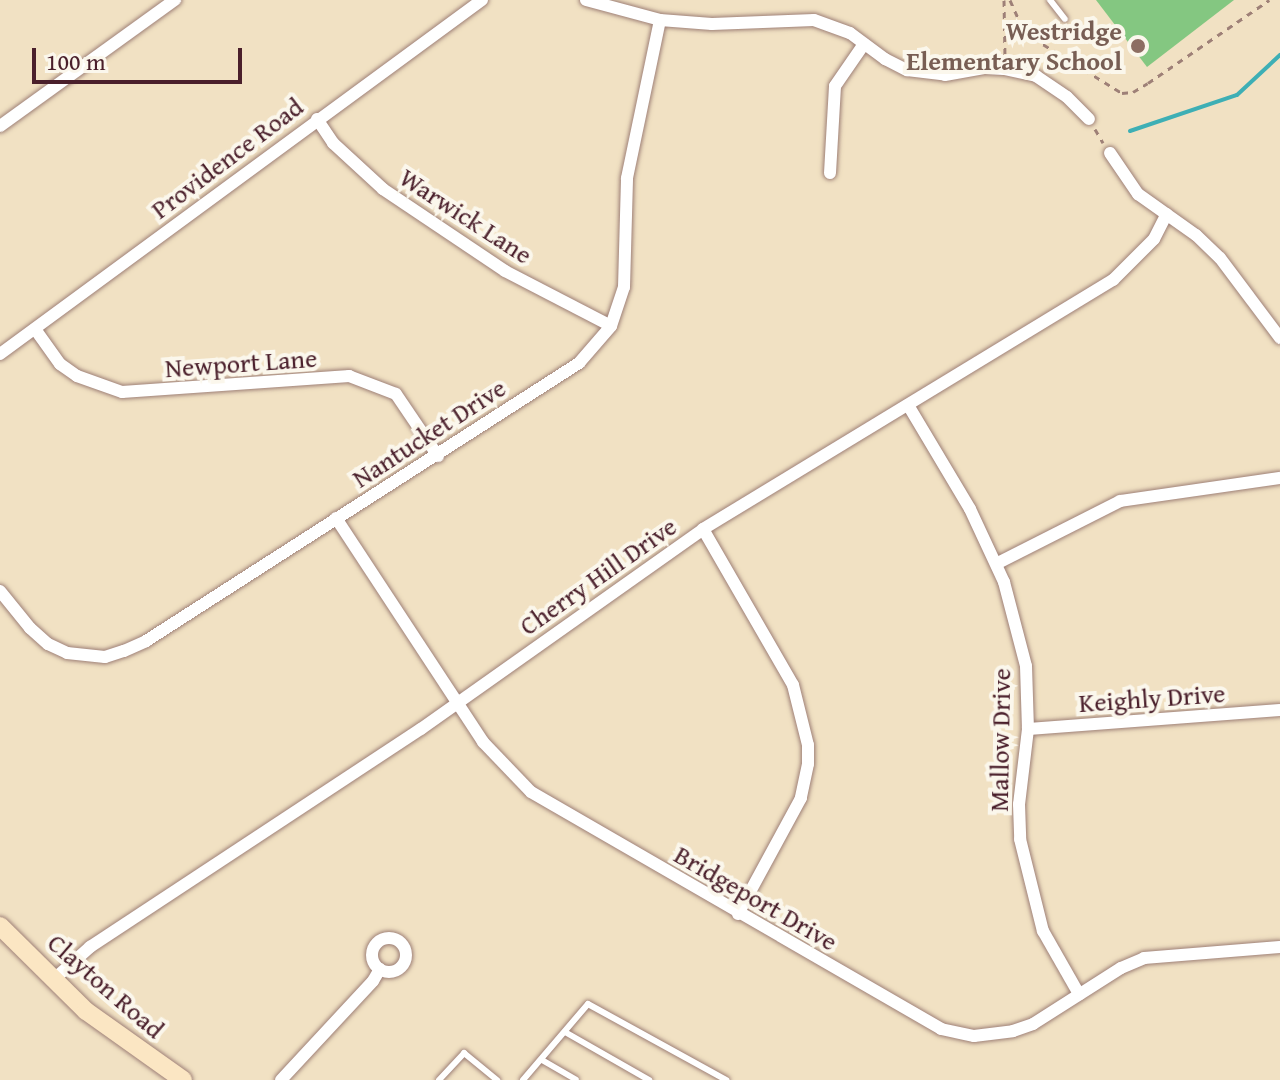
<!DOCTYPE html>
<style>
body{margin:0}
#map{position:relative;width:1280px;height:1080px;overflow:hidden;background:#f1e1c3;font-family:"Gentium Book Plus",serif}
div>[style]{position:absolute}
[style*='--x']{left:calc(var(--x)*1px);top:calc(var(--y)*1px);width:calc(var(--w)*1px);rotate:calc(var(--a)*1deg)}
.green>*{inset:0;background:#84c781}
.stream>*{height:4px;margin:-2px;padding:0 2px;transform-origin:2px;border-radius:2px;background:#3eafb5}
.path>*{height:3px;margin-top:-1.5px;transform-origin:0;background:repeating-linear-gradient(90deg,#9e8077 0 6px,transparent 0 12px)}
.roads{filter:drop-shadow(0 0 2px #9e8077) drop-shadow(0 0 2px #9e8077)}
.service>*{height:6px;margin:-3px;padding:0 3px;transform-origin:3px;border-radius:3px;background:#fff}
.minor>*{height:12px;margin:-6px;padding:0 6px;transform-origin:6px;border-radius:6px;background:#fff}
.minor>.ring{margin:-6px;padding:0;box-sizing:content-box;background:none;border:12px solid #fff;border-radius:50%}
.secondary>*{height:18px;margin:-9px;padding:0 9px;transform-origin:9px;border-radius:9px;background:#fbe6c3}
.dots>*{width:22px;height:22px;translate:-50% -50%;box-sizing:border-box;border:4px solid #fbf7ec;border-radius:50%}
span{translate:-50% -50%;white-space:nowrap;text-align:center;line-height:1.15;-webkit-text-stroke:8px #fbf7ec;paint-order:stroke}
.education-label{font-size:26px;color:#785e54;font-weight:700}
.right{translate:-100% -50%;text-align:right}
.street-label{font-size:26px;color:#4a1f2b}
.scale{position:absolute;left:32px;top:48px;width:210px;height:36px;box-sizing:border-box;border:4px solid #4a1f2b;border-top:0;padding-left:10px;font-size:24px;line-height:28px;white-space:nowrap;color:#4a1f2b;-webkit-text-stroke:6px #fbf7ec;paint-order:stroke}
</style>
<div id="map">
<div class="green">
<i style="clip-path:polygon(1096px 0,1234px 0,1147px 67px)"></i>
</div>
<div class="stream">
<i style="--x:1130;--y:131;--w:113;--a:-18.6"></i>
<i style="--x:1237;--y:95;--w:59;--a:-42.9"></i>
</div>
<div class="path">
<i style="--x:1004;--y:0;--w:57;--a:89"></i>
<i style="--x:1010;--y:0;--w:30;--a:66"></i>
<i style="--x:1022;--y:27;--w:16;--a:45"></i>
<i style="--x:1033;--y:38;--w:105;--a:31.7"></i>
<i style="--x:1122;--y:93;--w:11;--a:-5"></i>
<i style="--x:1133;--y:92;--w:17;--a:-31"></i>
<i style="--x:1148;--y:83;--w:147;--a:-34.4"></i>
<i style="--x:1095;--y:129;--w:16;--a:60"></i>
</div>
<div class="roads">
<div class="service">
<i style="--x:1050;--y:0;--w:24;--a:52"></i>
<i style="--x:565;--y:1032;--w:97;--a:29.7"></i>
<i style="--x:542;--y:1060;--w:39;--a:30"></i>
<i style="--x:439;--y:1080;--w:37;--a:-47"></i>
<i style="--x:464;--y:1053;--w:43;--a:39.3"></i>
<i style="--x:523;--y:1080;--w:100;--a:-49.5"></i>
<i style="--x:588;--y:1004;--w:158;--a:28.8"></i>
</div>
<div class="minor">
<i style="--x:586;--y:0;--w:77;--a:15.1"></i>
<i style="--x:660;--y:20;--w:52;--a:4.4"></i>
<i style="--x:712;--y:24;--w:102;--a:-2.2"></i>
<i style="--x:814;--y:20;--w:38;--a:20"></i>
<i style="--x:850;--y:33;--w:44;--a:36.6"></i>
<i style="--x:885;--y:59;--w:25;--a:27"></i>
<i style="--x:907;--y:70;--w:38;--a:7"></i>
<i style="--x:945;--y:75;--w:41;--a:-9.9"></i>
<i style="--x:985;--y:68;--w:19;--a:3"></i>
<i style="--x:1004;--y:69;--w:33;--a:12"></i>
<i style="--x:1036;--y:76;--w:37;--a:34"></i>
<i style="--x:1067;--y:97;--w:31;--a:45"></i>
<i style="--x:317;--y:119;--w:29;--a:56"></i>
<i style="--x:333;--y:143;--w:68;--a:42.6"></i>
<i style="--x:383;--y:189;--w:147;--a:33.9"></i>
<i style="--x:505;--y:271;--w:119;--a:27.4"></i>
<i style="--x:0;--y:126;--w:216;--a:-35.8"></i>
<i style="--x:1110;--y:153;--w:50;--a:55.7"></i>
<i style="--x:1138;--y:194;--w:71;--a:35.3"></i>
<i style="--x:1196;--y:235;--w:33;--a:44"></i>
<i style="--x:1220;--y:258;--w:100;--a:53.1"></i>
<i style="--x:830;--y:173;--w:87;--a:-86.7"></i>
<i style="--x:835;--y:86;--w:51;--a:-55.4"></i>
<i style="--x:35;--y:329;--w:43;--a:54.5"></i>
<i style="--x:60;--y:364;--w:21;--a:35"></i>
<i style="--x:77;--y:376;--w:48;--a:19.6"></i>
<i style="--x:122;--y:392;--w:228;--a:-4"></i>
<i style="--x:349;--y:376;--w:50;--a:21"></i>
<i style="--x:396;--y:394;--w:75;--a:55.9"></i>
<i style="--x:0;--y:354;--w:598;--a:-36.3"></i>
<i style="--x:908;--y:405;--w:121;--a:59.2"></i>
<i style="--x:970;--y:509;--w:81;--a:65"></i>
<i style="--x:1004;--y:582;--w:87;--a:75.3"></i>
<i style="--x:1026;--y:666;--w:63;--a:88.2"></i>
<i style="--x:1028;--y:729;--w:76;--a:96.8"></i>
<i style="--x:1019;--y:804;--w:35;--a:88"></i>
<i style="--x:1020;--y:839;--w:95;--a:76"></i>
<i style="--x:1043;--y:931;--w:73;--a:60.3"></i>
<i style="--x:336;--y:518;--w:268;--a:56.7"></i>
<i style="--x:483;--y:742;--w:69;--a:46.2"></i>
<i style="--x:531;--y:792;--w:474;--a:30"></i>
<i style="--x:941;--y:1029;--w:34;--a:12"></i>
<i style="--x:974;--y:1036;--w:39;--a:-7"></i>
<i style="--x:1013;--y:1031;--w:21;--a:-19"></i>
<i style="--x:1033;--y:1024;--w:104;--a:-32.5"></i>
<i style="--x:1121;--y:968;--w:25;--a:-23"></i>
<i style="--x:1144;--y:958;--w:136;--a:-4.6"></i>
<i style="--x:703;--y:529;--w:180;--a:60"></i>
<i style="--x:793;--y:685;--w:62;--a:76"></i>
<i style="--x:808;--y:745;--w:19;--a:90"></i>
<i style="--x:808;--y:764;--w:35;--a:102"></i>
<i style="--x:801;--y:798;--w:132;--a:118.5"></i>
<i style="--x:998;--y:563;--w:137;--a:-26.9"></i>
<i style="--x:1120;--y:501;--w:162;--a:-8.2"></i>
<i style="--x:0;--y:591;--w:48;--a:51"></i>
<i style="--x:30;--y:628;--w:24;--a:42"></i>
<i style="--x:48;--y:644;--w:21;--a:25"></i>
<i style="--x:67;--y:653;--w:38;--a:6"></i>
<i style="--x:105;--y:657;--w:20;--a:-18"></i>
<i style="--x:124;--y:651;--w:24;--a:-24"></i>
<i style="--x:146;--y:641;--w:515;--a:-32.7"></i>
<i style="--x:579;--y:363;--w:49;--a:-49.1"></i>
<i style="--x:611;--y:326;--w:41;--a:-71.6"></i>
<i style="--x:624;--y:287;--w:109;--a:-88.4"></i>
<i style="--x:627;--y:178;--w:161;--a:-78.2"></i>
<i style="--x:1028;--y:729;--w:253;--a:-4.3"></i>
<i class="ring" style="left:372px;top:938px;width:22px;height:22px"></i>
<i style="--x:53;--y:980;--w:50;--a:-41.7"></i>
<i style="--x:90;--y:947;--w:396;--a:-33.4"></i>
<i style="--x:421;--y:729;--w:346;--a:-35.3"></i>
<i style="--x:703;--y:529;--w:480;--a:-31.3"></i>
<i style="--x:1113;--y:280;--w:58;--a:-45"></i>
<i style="--x:1154;--y:239;--w:28;--a:-63"></i>
<i style="--x:281;--y:1080;--w:135;--a:-47.1"></i>
<i style="--x:373;--y:981;--w:14;--a:-60"></i>
</div>
<div class="secondary">
<i style="--x:0;--y:926;--w:121;--a:44.7"></i>
<i style="--x:86;--y:1011;--w:119;--a:35.4"></i>
</div>
</div>
<div class="dots">
<i style="left:1138px;top:46px;background:#8d6e63"></i>
</div>
<div class="education-label">
<span class="right" style="left:1122px;top:46px">Westridge<br>Elementary School</span>
</div>
<div class="street-label">
<span style="left:227px;top:158px;rotate:-37deg">Providence Road</span>
<span style="left:466px;top:216px;rotate:33deg">Warwick Lane</span>
<span style="left:241px;top:363px;rotate:-4deg">Newport Lane</span>
<span style="left:429px;top:433px;rotate:-33deg">Nantucket Drive</span>
<span style="left:598px;top:576px;rotate:-35deg">Cherry Hill Drive</span>
<span style="left:1152px;top:698px;rotate:-4deg">Keighly Drive</span>
<span style="left:1000px;top:740px;rotate:-89deg">Mallow Drive</span>
<span style="left:756px;top:898px;rotate:30deg">Bridgeport Drive</span>
<span style="left:106px;top:986px;rotate:41deg">Clayton Road</span>
</div>
<div class="scale">100 m</div>
</div>
